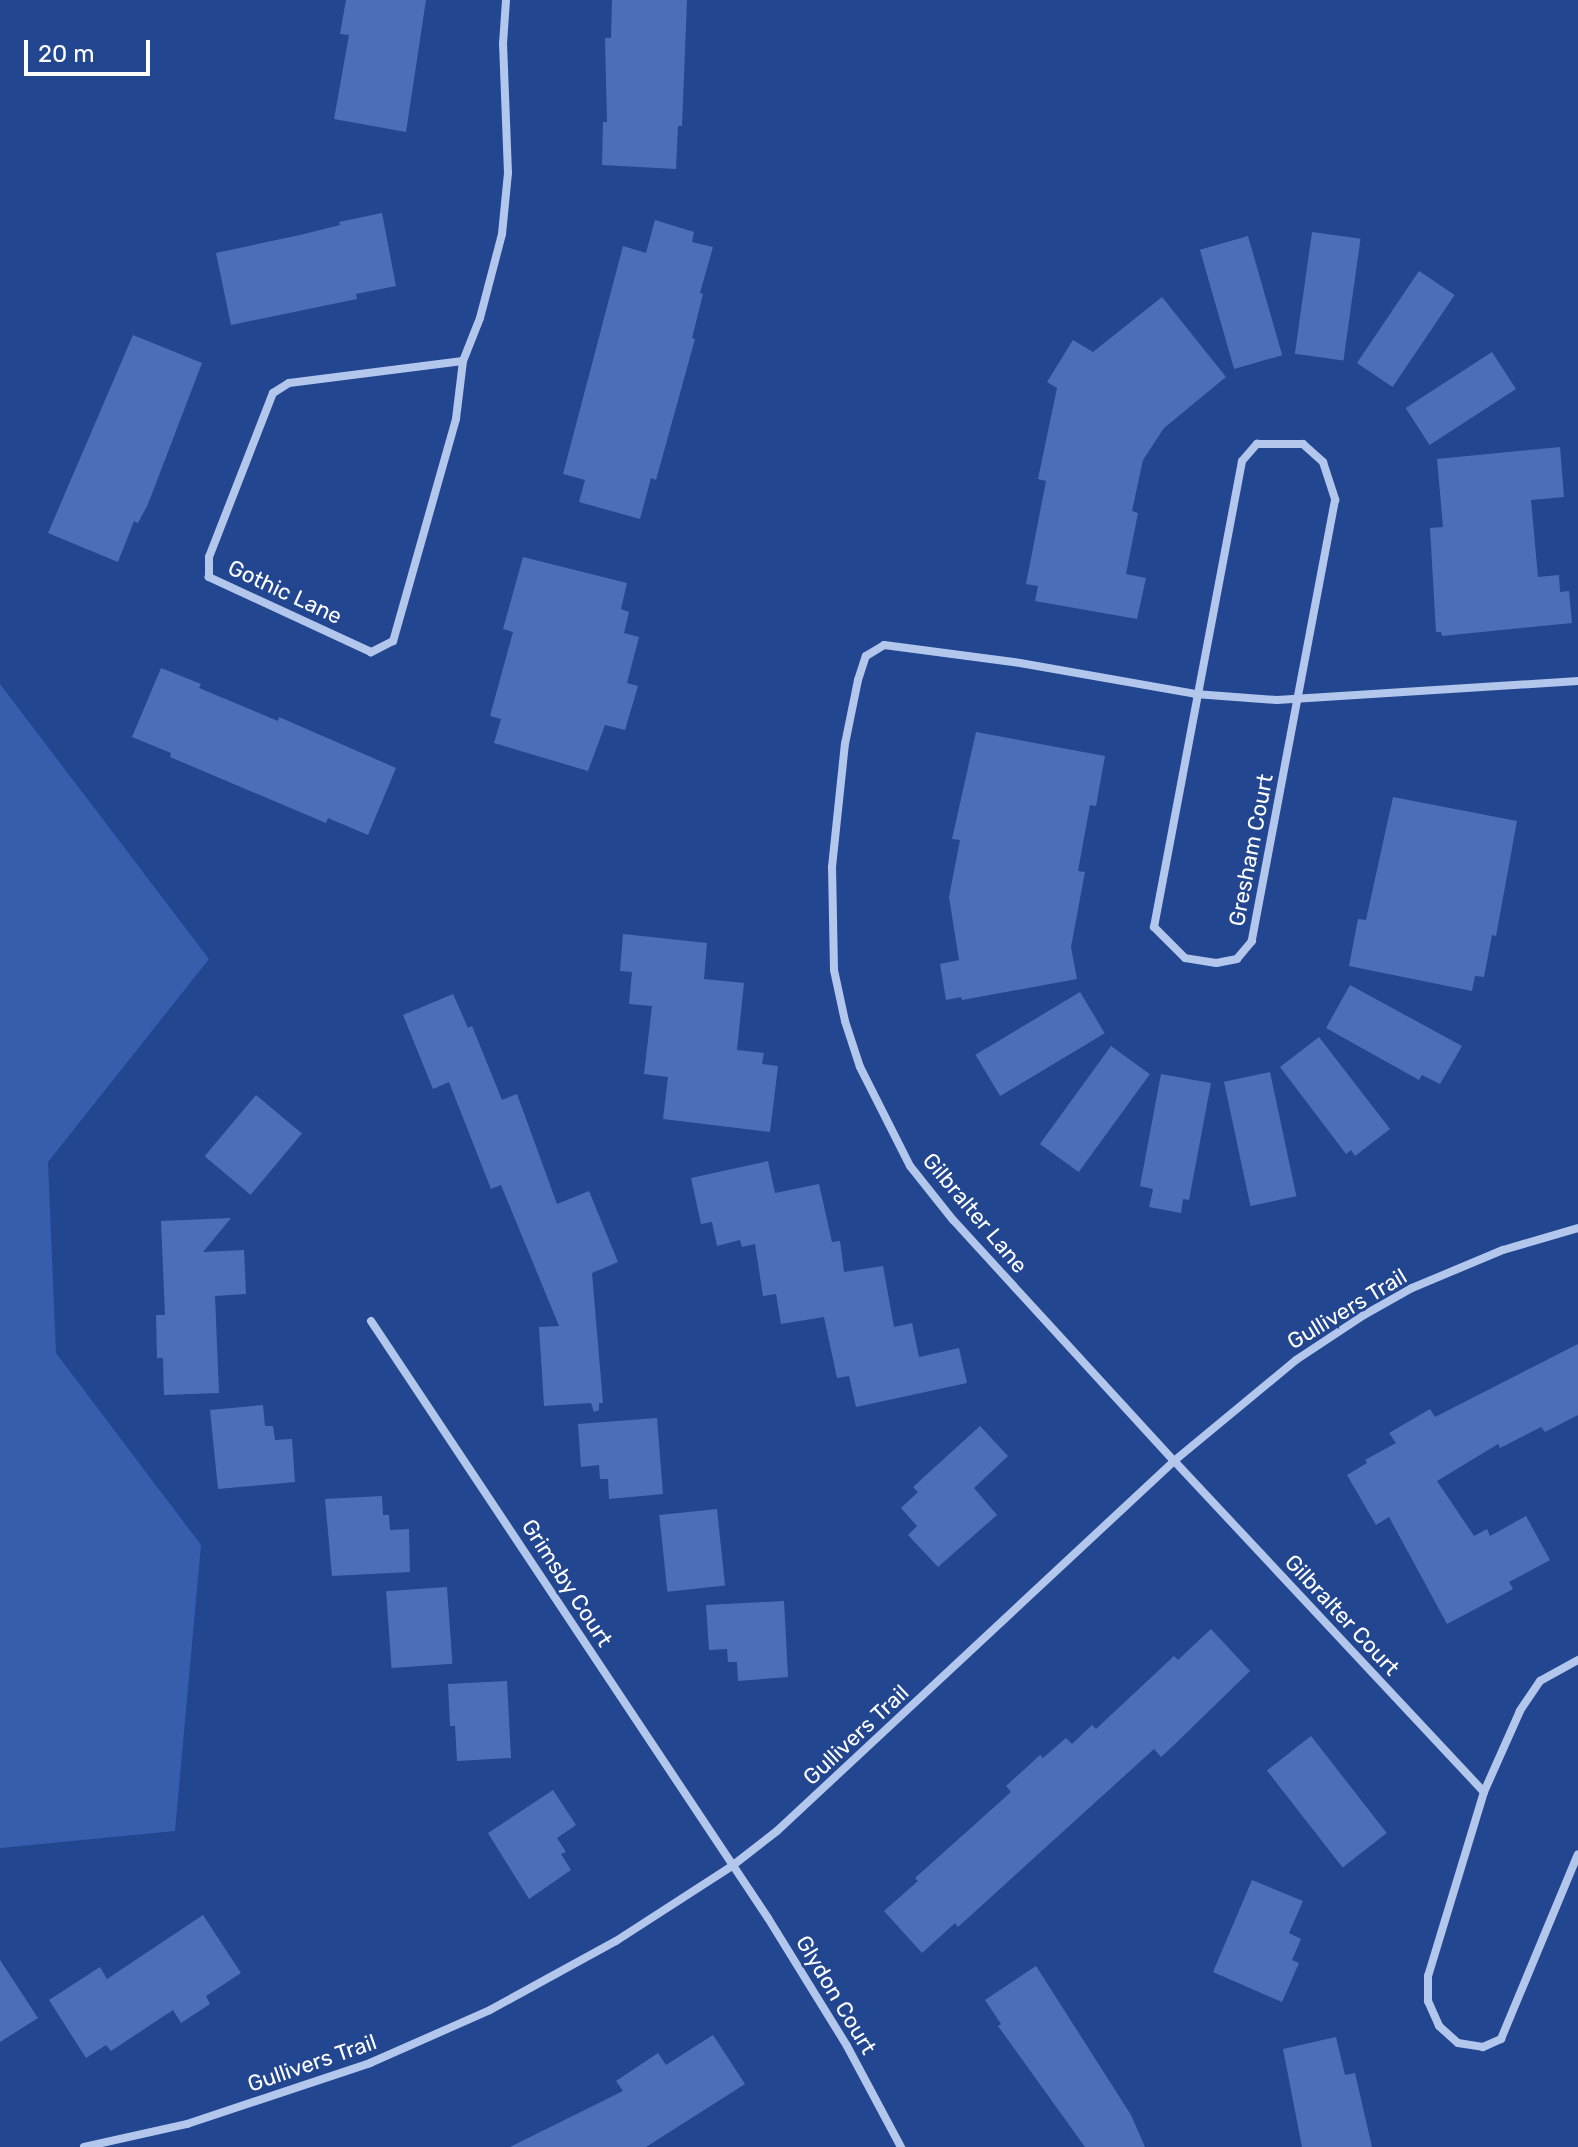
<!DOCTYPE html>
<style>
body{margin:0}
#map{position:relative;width:1578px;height:2147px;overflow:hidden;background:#224690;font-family:Rubik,sans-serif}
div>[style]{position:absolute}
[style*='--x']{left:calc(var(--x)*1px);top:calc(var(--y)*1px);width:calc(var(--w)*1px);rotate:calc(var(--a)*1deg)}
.green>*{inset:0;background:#365ead}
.building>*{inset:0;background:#4b6fb7;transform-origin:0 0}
.street>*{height:8px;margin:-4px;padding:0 4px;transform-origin:4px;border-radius:4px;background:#b3c6ec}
span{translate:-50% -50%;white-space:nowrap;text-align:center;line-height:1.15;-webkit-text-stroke:6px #224690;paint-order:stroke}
.street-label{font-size:22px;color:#fff}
.scale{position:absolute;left:24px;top:40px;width:126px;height:36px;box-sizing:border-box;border:4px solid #fff;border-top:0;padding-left:10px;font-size:24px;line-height:28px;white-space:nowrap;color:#fff;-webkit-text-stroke:6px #224690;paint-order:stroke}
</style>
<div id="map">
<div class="green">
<i style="clip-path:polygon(0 684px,209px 959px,48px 1162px,56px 1353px,201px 1545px,175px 1831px,0 1848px)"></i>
</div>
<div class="building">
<i style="clip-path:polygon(346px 0,426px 0,406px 132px,334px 119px,349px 35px,340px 34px)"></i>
<i style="clip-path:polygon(612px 0,687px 0,682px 126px,678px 126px,676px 169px,602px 165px,603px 122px,607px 122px,605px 38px,611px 38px)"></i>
<i style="clip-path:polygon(382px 213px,396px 286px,356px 294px,357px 299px,231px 325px,216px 253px,300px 235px,340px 225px,339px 222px)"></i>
<i style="clip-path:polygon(655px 220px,694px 232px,692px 242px,713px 247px,700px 293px,703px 294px,692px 338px,695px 339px,656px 480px,651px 478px,640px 519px,579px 502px,585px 480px,563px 474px,623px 246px,646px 253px)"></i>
<i style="left:1312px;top:232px;width:49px;height:123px;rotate:8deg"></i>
<i style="left:1248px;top:236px;width:124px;height:50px;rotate:74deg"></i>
<i style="left:1419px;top:271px;width:43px;height:111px;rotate:34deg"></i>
<i style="clip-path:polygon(1162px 297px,1226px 377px,1164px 428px,1143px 460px,1132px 511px,1138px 513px,1126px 574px,1146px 578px,1137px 619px,1035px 601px,1038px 586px,1026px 584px,1046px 481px,1038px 479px,1057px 388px,1047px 382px,1073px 340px,1093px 352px)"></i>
<i style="clip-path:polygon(133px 335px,202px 363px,148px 504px,138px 523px,134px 521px,118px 562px,48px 533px)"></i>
<i style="left:1492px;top:352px;width:44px;height:103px;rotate:57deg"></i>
<i style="clip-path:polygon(1560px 447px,1564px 497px,1531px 500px,1538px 577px,1559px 575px,1560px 592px,1569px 591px,1572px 623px,1442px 636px,1441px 632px,1436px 632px,1430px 528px,1443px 527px,1437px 459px)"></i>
<i style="clip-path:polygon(523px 557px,627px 583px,621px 609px,629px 612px,624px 633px,639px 637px,627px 683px,638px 686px,625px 730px,605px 725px,588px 771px,494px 743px,501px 719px,490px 716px,513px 632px,503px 629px)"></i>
<i style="clip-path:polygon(161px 668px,201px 684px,199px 688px,278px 721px,279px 717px,396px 768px,368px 835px,328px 818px,326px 823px,170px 757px,171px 753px,132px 737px)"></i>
<i style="clip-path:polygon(976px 732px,1105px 756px,1096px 806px,1090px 805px,1078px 871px,1085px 872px,1071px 947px,1077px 979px,962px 1000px,961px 997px,946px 1000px,940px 964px,959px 960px,949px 897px,960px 840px,952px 839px)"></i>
<i style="clip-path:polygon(1393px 797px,1517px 821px,1496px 936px,1492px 935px,1484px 977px,1475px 976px,1472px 991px,1349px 966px,1358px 919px,1366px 920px)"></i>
<i style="clip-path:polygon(623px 934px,707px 943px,704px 979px,744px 983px,737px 1050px,764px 1053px,762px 1064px,778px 1066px,770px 1132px,663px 1119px,668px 1077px,644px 1074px,652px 1006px,629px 1004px,632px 972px,620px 971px)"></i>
<i style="clip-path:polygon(1350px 985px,1462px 1046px,1440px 1084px,1422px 1075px,1419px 1080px,1326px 1028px)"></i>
<i style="left:1080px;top:992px;width:48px;height:122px;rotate:59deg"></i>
<i style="clip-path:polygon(453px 994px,468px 1028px,472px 1026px,502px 1100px,517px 1094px,557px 1204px,589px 1191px,618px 1262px,592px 1273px,603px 1403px,599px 1403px,599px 1410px,594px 1412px,591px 1403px,544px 1406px,539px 1327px,559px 1326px,501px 1185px,491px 1189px,449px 1082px,433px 1089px,403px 1015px)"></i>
<i style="clip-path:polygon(1319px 1037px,1390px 1129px,1355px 1156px,1351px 1150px,1346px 1154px,1280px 1067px)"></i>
<i style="left:1111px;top:1046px;width:48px;height:121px;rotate:36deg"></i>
<i style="left:1270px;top:1072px;width:127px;height:47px;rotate:78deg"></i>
<i style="clip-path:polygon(1161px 1074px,1211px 1083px,1189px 1200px,1183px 1199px,1181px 1213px,1149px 1207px,1153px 1189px,1140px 1186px)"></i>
<i style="left:256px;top:1095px;width:60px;height:80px;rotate:40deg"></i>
<i style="clip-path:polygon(768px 1161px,775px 1193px,819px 1184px,832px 1242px,840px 1241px,844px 1272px,883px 1266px,894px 1327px,912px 1323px,919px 1357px,959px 1348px,967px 1383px,856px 1407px,849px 1376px,837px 1378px,824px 1317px,781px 1324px,776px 1294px,763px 1296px,755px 1244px,742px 1247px,740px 1240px,717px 1246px,712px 1222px,701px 1224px,691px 1178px)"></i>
<i style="clip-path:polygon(231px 1218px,203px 1252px,244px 1250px,246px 1294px,215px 1296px,219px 1393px,164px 1395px,163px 1358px,157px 1358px,156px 1315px,165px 1315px,161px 1221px)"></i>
<i style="clip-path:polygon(1578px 1344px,1578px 1415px,1545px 1432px,1541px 1427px,1500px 1448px,1498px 1444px,1437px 1481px,1474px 1536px,1487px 1529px,1490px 1536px,1526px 1516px,1550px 1560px,1509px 1582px,1513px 1589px,1447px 1624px,1389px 1517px,1376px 1525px,1347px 1475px,1367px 1463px,1365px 1460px,1396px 1443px,1389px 1433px,1430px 1409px,1435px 1417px)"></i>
<i style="clip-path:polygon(263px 1405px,265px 1426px,273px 1426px,275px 1440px,292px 1439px,295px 1482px,218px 1489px,210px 1410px)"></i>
<i style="clip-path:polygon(657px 1418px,663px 1494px,609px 1499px,608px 1479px,600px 1479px,599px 1465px,581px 1467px,578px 1424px)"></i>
<i style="clip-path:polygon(980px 1426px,1008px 1456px,974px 1488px,997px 1515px,938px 1567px,908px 1535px,917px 1526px,901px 1508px,918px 1492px,913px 1487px)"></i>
<i style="clip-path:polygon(382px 1496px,383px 1515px,389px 1515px,390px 1530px,409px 1529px,410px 1572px,332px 1576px,325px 1499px)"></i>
<i style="left:717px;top:1509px;width:77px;height:58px;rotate:84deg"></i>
<i style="left:447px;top:1587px;width:77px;height:61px;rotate:86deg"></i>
<i style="clip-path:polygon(784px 1601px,788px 1677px,738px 1681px,737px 1662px,728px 1662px,727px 1649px,709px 1650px,706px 1605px)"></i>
<i style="clip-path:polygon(1211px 1629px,1250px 1671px,1174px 1745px,1161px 1757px,1154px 1749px,958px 1927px,955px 1923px,922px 1953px,884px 1911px,918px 1881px,915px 1878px,1011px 1792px,1006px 1786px,1040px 1755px,1043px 1758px,1066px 1738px,1072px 1744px,1092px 1725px,1096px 1729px,1174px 1656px,1178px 1660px)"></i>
<i style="clip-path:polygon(507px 1681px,511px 1758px,457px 1761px,455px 1726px,450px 1726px,448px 1684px)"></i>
<i style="left:1311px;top:1736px;width:123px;height:56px;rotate:52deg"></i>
<i style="clip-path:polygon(553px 1790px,576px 1825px,557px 1838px,566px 1852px,561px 1854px,571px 1870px,529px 1899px,488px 1833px)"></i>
<i style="clip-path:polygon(1252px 1880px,1303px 1901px,1289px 1933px,1301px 1939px,1292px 1960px,1299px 1963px,1282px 2002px,1213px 1972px)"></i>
<i style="clip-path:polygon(203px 1915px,241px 1973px,206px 1996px,210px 2004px,181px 2023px,173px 2010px,111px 2051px,106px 2045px,86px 2058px,49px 2000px,100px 1967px,107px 1979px)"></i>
<i style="clip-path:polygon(0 1960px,38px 2018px,0 2042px)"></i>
<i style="clip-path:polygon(1036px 1966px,1131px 2115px,1145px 2147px,1085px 2147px,998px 2026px,1001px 2024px,985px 2000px)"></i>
<i style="clip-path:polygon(713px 2035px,745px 2084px,646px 2147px,510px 2147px,623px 2091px,616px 2081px,658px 2053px,666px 2065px)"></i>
<i style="clip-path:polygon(1336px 2037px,1345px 2075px,1355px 2073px,1372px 2147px,1302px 2147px,1283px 2049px)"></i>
</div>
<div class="street">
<i style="--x:463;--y:361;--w:58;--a:96.9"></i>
<i style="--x:456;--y:419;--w:231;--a:105.8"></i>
<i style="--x:393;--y:641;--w:25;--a:153"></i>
<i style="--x:371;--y:652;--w:179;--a:-155.2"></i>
<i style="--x:209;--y:577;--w:20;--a:-90"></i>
<i style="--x:209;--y:557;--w:176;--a:-68.7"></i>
<i style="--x:273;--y:393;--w:19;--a:-32"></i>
<i style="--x:289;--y:383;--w:175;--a:-7.2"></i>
<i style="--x:463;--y:361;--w:46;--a:-68.4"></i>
<i style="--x:480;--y:318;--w:87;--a:-75.3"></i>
<i style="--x:502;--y:234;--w:61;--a:-84.4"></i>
<i style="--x:508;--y:173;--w:129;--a:-92.2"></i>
<i style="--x:503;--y:44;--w:44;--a:-86.1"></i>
<i style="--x:1257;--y:444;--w:46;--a:0"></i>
<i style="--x:1303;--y:444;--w:27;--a:42"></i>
<i style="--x:1323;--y:462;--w:40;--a:72"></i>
<i style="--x:1335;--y:500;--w:449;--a:100.7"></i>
<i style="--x:1252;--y:941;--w:23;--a:130"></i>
<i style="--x:1237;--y:959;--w:21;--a:169"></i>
<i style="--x:1216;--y:963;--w:31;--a:-171"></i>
<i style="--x:1185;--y:958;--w:44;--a:-135"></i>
<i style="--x:1154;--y:927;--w:474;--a:-79.3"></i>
<i style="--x:1242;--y:461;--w:23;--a:-49"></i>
<i style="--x:371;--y:1321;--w:717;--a:56.38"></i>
<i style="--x:768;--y:1918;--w:150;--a:58.3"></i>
<i style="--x:847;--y:2046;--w:115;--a:61.9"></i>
<i style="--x:1578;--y:1660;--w:43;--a:151.1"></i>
<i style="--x:1540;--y:1681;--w:36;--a:124"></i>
<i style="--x:1520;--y:1711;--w:89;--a:114"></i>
<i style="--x:1484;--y:1792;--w:192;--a:106.9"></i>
<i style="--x:1428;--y:1976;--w:25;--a:90"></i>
<i style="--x:1428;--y:2001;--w:27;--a:66"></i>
<i style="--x:1439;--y:2026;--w:25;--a:42"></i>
<i style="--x:1458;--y:2043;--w:25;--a:9"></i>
<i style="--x:1483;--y:2047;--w:20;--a:-24"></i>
<i style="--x:1501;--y:2039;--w:200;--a:-67.4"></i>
<i style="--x:1484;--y:1792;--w:453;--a:-133.1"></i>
<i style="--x:1174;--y:1461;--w:327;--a:-132.5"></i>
<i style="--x:953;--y:1220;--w:69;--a:-128.5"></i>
<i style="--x:910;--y:1166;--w:111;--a:-116.8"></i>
<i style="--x:860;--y:1067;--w:48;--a:-108.1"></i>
<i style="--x:845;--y:1021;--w:52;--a:-102.2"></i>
<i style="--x:834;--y:970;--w:103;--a:-91.1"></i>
<i style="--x:832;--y:867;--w:124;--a:-84"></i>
<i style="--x:845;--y:744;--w:65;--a:-78.5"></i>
<i style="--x:858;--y:680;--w:25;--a:-72"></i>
<i style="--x:866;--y:656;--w:21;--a:-31"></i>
<i style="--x:884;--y:645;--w:137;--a:7.5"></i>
<i style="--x:1020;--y:663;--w:178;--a:10"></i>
<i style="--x:1195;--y:694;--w:82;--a:4.2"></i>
<i style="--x:1277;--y:700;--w:302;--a:-3.6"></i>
<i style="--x:84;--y:2147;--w:106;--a:-12.6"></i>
<i style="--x:187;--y:2124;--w:193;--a:-18.4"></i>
<i style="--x:370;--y:2063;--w:131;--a:-23.8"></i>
<i style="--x:490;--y:2010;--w:144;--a:-28.7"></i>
<i style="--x:616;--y:1941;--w:138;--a:-32.9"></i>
<i style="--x:732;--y:1866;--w:57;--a:-37.9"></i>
<i style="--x:777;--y:1831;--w:543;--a:-42.98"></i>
<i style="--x:1174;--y:1461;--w:158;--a:-39.6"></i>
<i style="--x:1296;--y:1360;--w:82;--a:-33.5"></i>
<i style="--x:1364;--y:1315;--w:55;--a:-29.4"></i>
<i style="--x:1412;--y:1288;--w:99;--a:-22.7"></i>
<i style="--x:1503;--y:1250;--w:78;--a:-16.3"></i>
</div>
<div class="street-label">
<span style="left:285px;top:592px;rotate:25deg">Gothic Lane</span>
<span style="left:1251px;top:850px;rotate:-79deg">Gresham Court</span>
<span style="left:975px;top:1213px;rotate:50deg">Gilbralter Lane</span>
<span style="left:1347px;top:1309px;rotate:-31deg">Gullivers Trail</span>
<span style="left:567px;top:1583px;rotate:57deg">Grimsby Court</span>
<span style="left:1342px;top:1615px;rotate:47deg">Gilbralter Court</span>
<span style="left:856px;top:1735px;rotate:-43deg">Gullivers Trail</span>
<span style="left:836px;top:1995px;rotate:59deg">Glydon Court</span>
<span style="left:312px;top:2063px;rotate:-19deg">Gullivers Trail</span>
</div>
<div class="scale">20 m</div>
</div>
